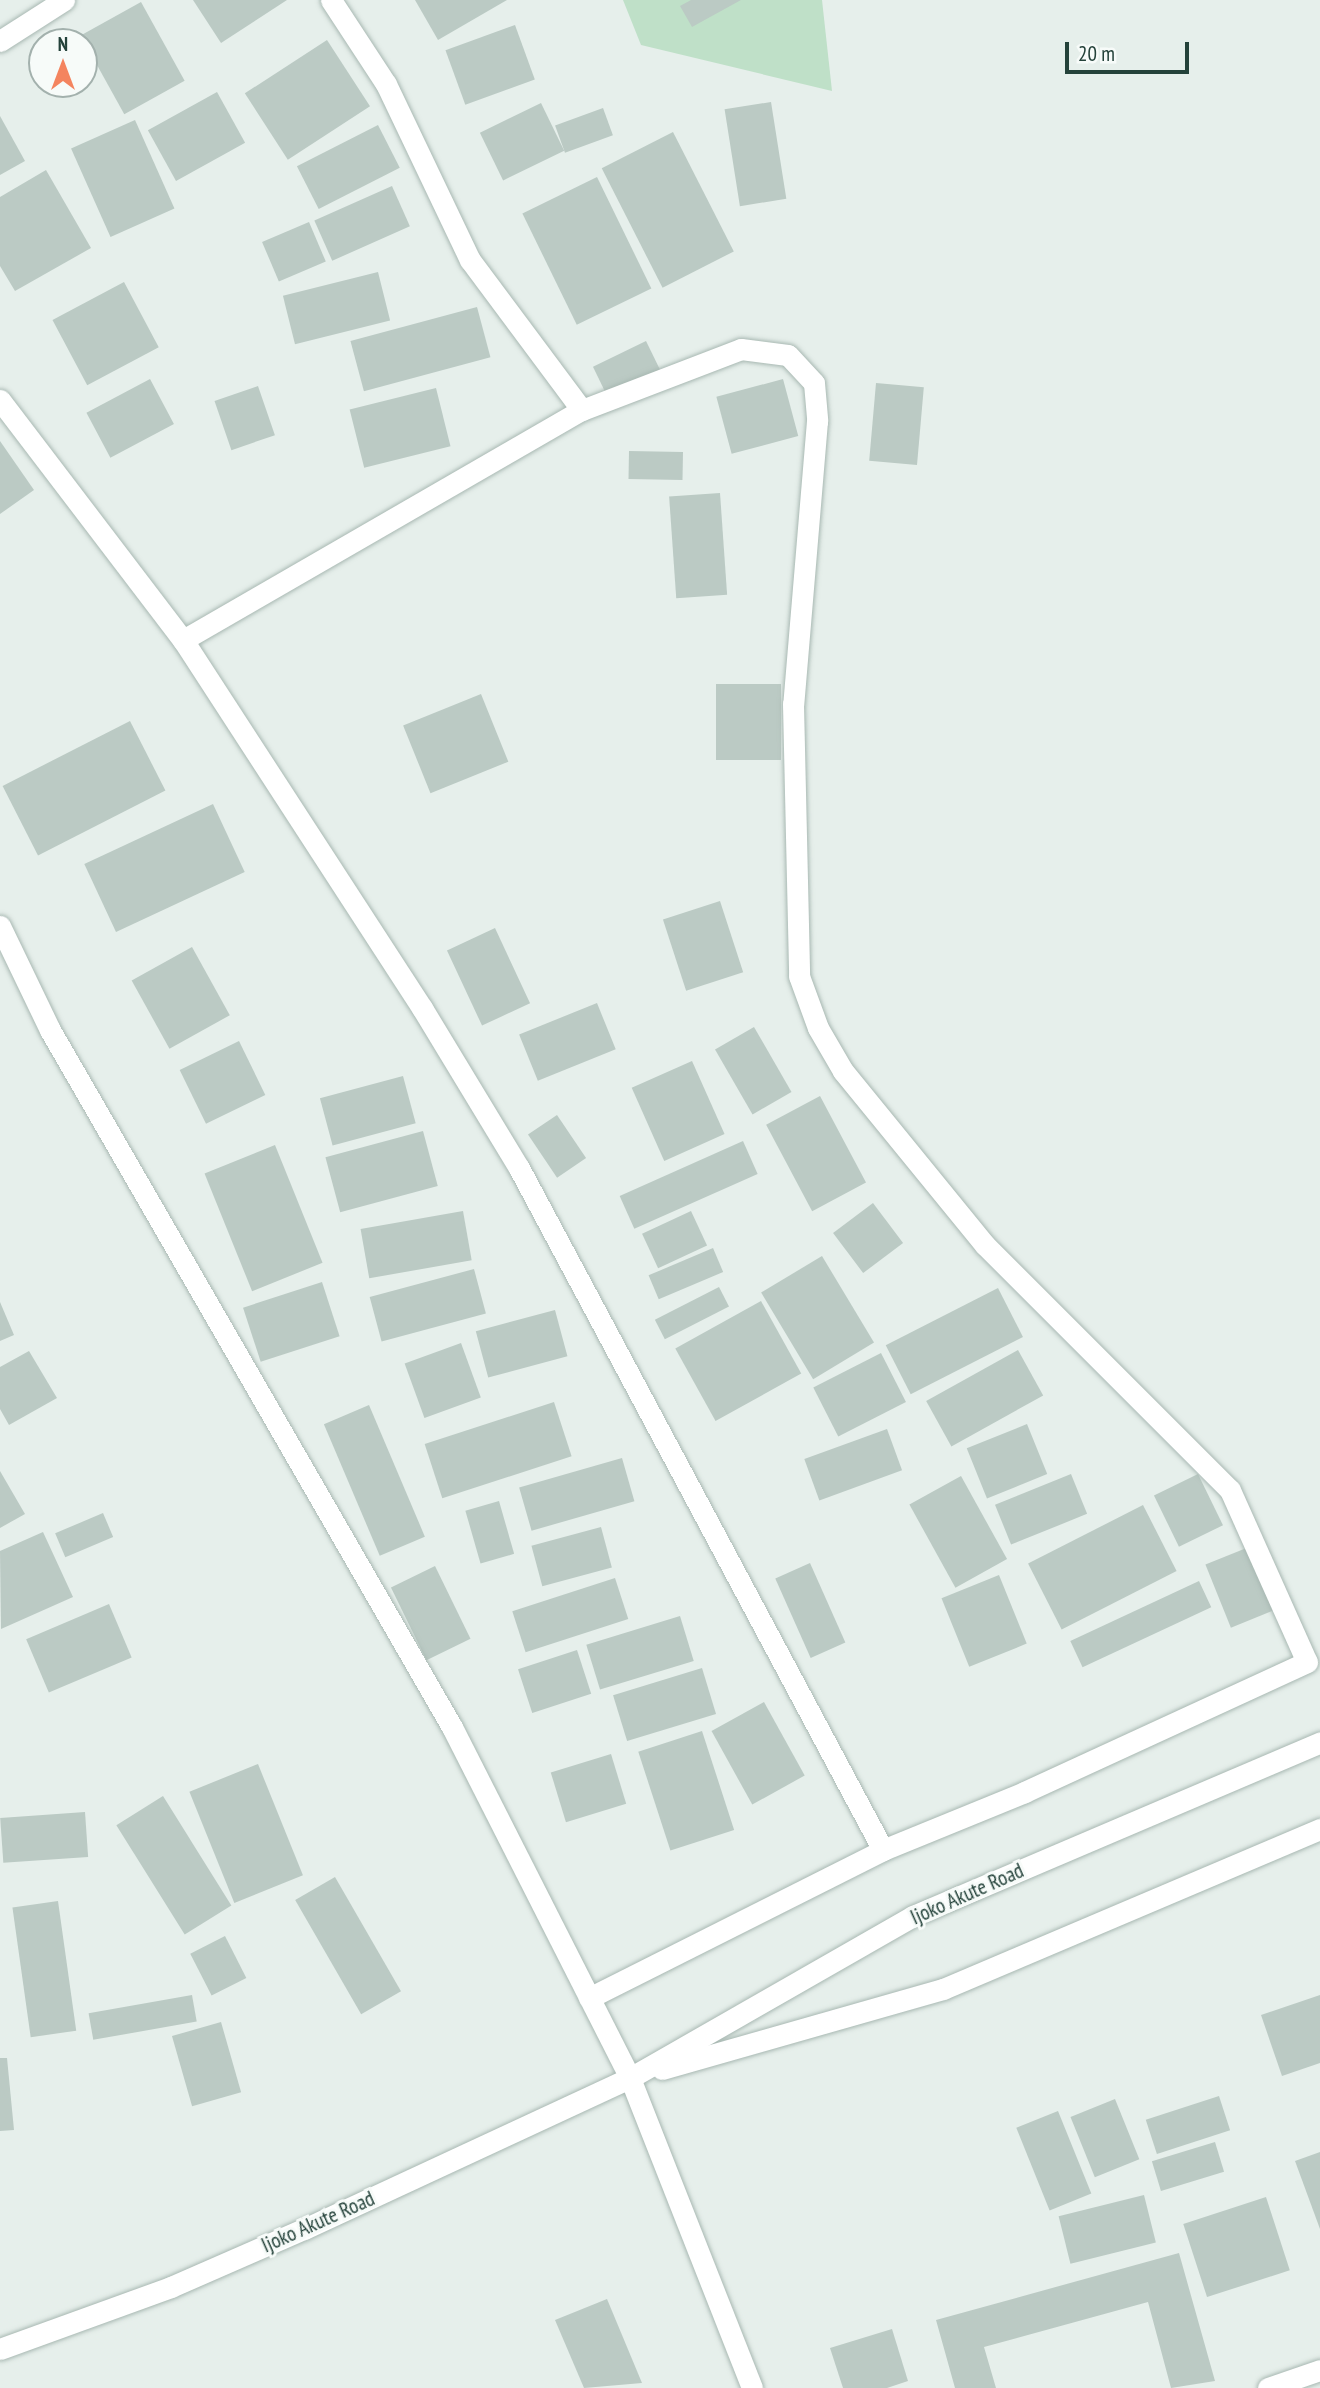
<!DOCTYPE html>
<style>
body{margin:0}
#map{position:relative;width:1320px;height:2388px;overflow:hidden;background:#e6efeb;font-family:"PT Sans Narrow",sans-serif}
div>[style]{position:absolute}
[style*='--x']{left:calc(var(--x)*1px);top:calc(var(--y)*1px);width:calc(var(--w)*1px);rotate:calc(var(--a)*1deg)}
.green>*{inset:0;background:#bfe0c8}
.building>*{inset:0;background:#bbcac4;transform-origin:0 0}
.roads{filter:drop-shadow(0 0 2px #a8b8b2) drop-shadow(0 0 2px #a8b8b2)}
.minor>*{height:21px;margin:-10.5px;padding:0 10.5px;transform-origin:10.5px;border-radius:10.5px;background:#fff}
.secondary>*{height:21px;margin:-10.5px;padding:0 10.5px;transform-origin:10.5px;border-radius:10.5px;background:#fff}
span{translate:-50% -50%;white-space:nowrap;text-align:center;line-height:1.15;-webkit-text-stroke:6px #f7fbf9;paint-order:stroke}
.street-label{font-size:21px;color:#24423a}
.north{position:absolute;left:28px;top:28px;width:70px;height:70px;box-sizing:border-box;background:#f7fbf9;border:2px solid #a3b1ad;border-radius:50%;rotate:0deg;font-size:19px;font-weight:700;line-height:28px;text-align:center;color:#24423a}
.north::after{content:'';display:block;margin:auto;width:24px;height:32px;background:#f4845f;clip-path:polygon(50% 0,100% 100%,50% 72%,0 100%)}
.scale{position:absolute;left:1065px;top:42px;width:124px;height:32px;box-sizing:border-box;border:4px solid #24423a;border-top:0;padding-left:9px;font-size:21px;line-height:24px;white-space:nowrap;color:#24423a;-webkit-text-stroke:5px #f7fbf9;paint-order:stroke}
</style>
<div id="map">
<div class="green">
<i style="clip-path:polygon(623px 0,822px 0,832px 91px,641px 45px)"></i>
</div>
<div class="building">
<i style="clip-path:polygon(193px 0,287px 0,221px 43px)"></i>
<i style="clip-path:polygon(415px 0,507px 0,438px 40px)"></i>
<i style="clip-path:polygon(691px 0,741px 0,692px 27px,680px 6px)"></i>
<i style="left:141px;top:2px;width:90px;height:69px;rotate:61deg"></i>
<i style="left:515px;top:25px;width:58px;height:74px;rotate:70deg"></i>
<i style="left:327px;top:40px;width:79px;height:98px;rotate:57deg"></i>
<i style="left:217px;top:92px;width:58px;height:79px;rotate:61deg"></i>
<i style="left:771px;top:102px;width:98px;height:47px;rotate:81deg"></i>
<i style="left:541px;top:103px;width:53px;height:68px;rotate:64deg"></i>
<i style="left:603px;top:108px;width:29px;height:51px;rotate:70deg"></i>
<i style="clip-path:polygon(0 116px,25px 161px,0 175px)"></i>
<i style="left:135px;top:120px;width:97px;height:70px;rotate:66deg"></i>
<i style="left:378px;top:125px;width:48px;height:91px;rotate:63deg"></i>
<i style="left:673px;top:132px;width:134px;height:80px;rotate:63deg"></i>
<i style="clip-path:polygon(46px 170px,91px 248px,15px 291px,0 266px,0 197px)"></i>
<i style="left:597px;top:177px;width:124px;height:83px;rotate:64deg"></i>
<i style="left:392px;top:186px;width:44px;height:85px;rotate:66deg"></i>
<i style="left:309px;top:222px;width:43px;height:51px;rotate:67deg"></i>
<i style="left:378px;top:272px;width:50px;height:98px;rotate:76deg"></i>
<i style="left:124px;top:282px;width:74px;height:81px;rotate:62deg"></i>
<i style="left:477px;top:307px;width:52px;height:131px;rotate:75deg"></i>
<i style="left:646px;top:341px;width:34px;height:59px;rotate:64deg"></i>
<i style="left:150px;top:379px;width:51px;height:72px;rotate:62deg"></i>
<i style="left:783px;top:379px;width:59px;height:69px;rotate:75deg"></i>
<i style="left:876px;top:383px;width:48px;height:78px;rotate:5deg"></i>
<i style="left:258px;top:386px;width:52px;height:46px;rotate:71deg"></i>
<i style="left:436px;top:388px;width:60px;height:89px;rotate:76deg"></i>
<i style="clip-path:polygon(0 441px,34px 490px,0 514px)"></i>
<i style="left:629px;top:451px;width:54px;height:28px;rotate:1deg"></i>
<i style="left:720px;top:493px;width:102px;height:51px;rotate:86deg"></i>
<i style="left:716px;top:684px;width:65px;height:76px"></i>
<i style="left:481px;top:694px;width:73px;height:84px;rotate:68deg"></i>
<i style="left:130px;top:721px;width:78px;height:143px;rotate:63deg"></i>
<i style="left:213px;top:804px;width:75px;height:142px;rotate:65deg"></i>
<i style="left:720px;top:901px;width:75px;height:60px;rotate:72deg"></i>
<i style="left:495px;top:928px;width:83px;height:53px;rotate:65deg"></i>
<i style="left:192px;top:947px;width:78px;height:69px;rotate:61deg"></i>
<i style="left:597px;top:1003px;width:50px;height:84px;rotate:68deg"></i>
<i style="left:754px;top:1027px;width:75px;height:45px;rotate:60deg"></i>
<i style="left:239px;top:1041px;width:60px;height:66px;rotate:64deg"></i>
<i style="left:692px;top:1061px;width:80px;height:66px;rotate:66deg"></i>
<i style="left:403px;top:1076px;width:49px;height:86px;rotate:75deg"></i>
<i style="left:820px;top:1096px;width:98px;height:61px;rotate:62deg"></i>
<i style="left:557px;top:1115px;width:52px;height:35px;rotate:56deg"></i>
<i style="left:423px;top:1131px;width:57px;height:101px;rotate:75deg"></i>
<i style="left:743px;top:1141px;width:36px;height:135px;rotate:66deg"></i>
<i style="left:275px;top:1145px;width:127px;height:76px;rotate:68deg"></i>
<i style="left:873px;top:1203px;width:50px;height:50px;rotate:53deg"></i>
<i style="left:463px;top:1211px;width:50px;height:104px;rotate:80deg"></i>
<i style="left:691px;top:1211px;width:38px;height:54px;rotate:65deg"></i>
<i style="left:713px;top:1248px;width:26px;height:70px;rotate:67deg"></i>
<i style="left:822px;top:1256px;width:101px;height:71px;rotate:59deg"></i>
<i style="left:474px;top:1269px;width:46px;height:108px;rotate:75deg"></i>
<i style="left:322px;top:1282px;width:57px;height:83px;rotate:72deg"></i>
<i style="left:719px;top:1287px;width:22px;height:72px;rotate:63deg"></i>
<i style="left:998px;top:1288px;width:55px;height:126px;rotate:63deg"></i>
<i style="left:761px;top:1301px;width:83px;height:98px;rotate:61deg"></i>
<i style="clip-path:polygon(0 1302px,14px 1335px,0 1341px)"></i>
<i style="left:555px;top:1310px;width:48px;height:82px;rotate:75deg"></i>
<i style="left:461px;top:1343px;width:58px;height:60px;rotate:70deg"></i>
<i style="left:1018px;top:1350px;width:52px;height:105px;rotate:61deg"></i>
<i style="clip-path:polygon(29px 1351px,57px 1398px,9px 1425px,0 1409px,0 1367px)"></i>
<i style="left:881px;top:1353px;width:55px;height:76px;rotate:63deg"></i>
<i style="left:554px;top:1402px;width:57px;height:136px;rotate:72deg"></i>
<i style="left:369px;top:1405px;width:143px;height:49px;rotate:67deg"></i>
<i style="left:1027px;top:1424px;width:54px;height:65px;rotate:68deg"></i>
<i style="left:887px;top:1429px;width:44px;height:88px;rotate:70deg"></i>
<i style="left:622px;top:1458px;width:45px;height:107px;rotate:74deg"></i>
<i style="clip-path:polygon(0 1471px,25px 1514px,0 1528px)"></i>
<i style="left:1071px;top:1474px;width:43px;height:82px;rotate:68deg"></i>
<i style="left:1198px;top:1474px;width:57px;height:49px;rotate:64deg"></i>
<i style="left:961px;top:1476px;width:95px;height:59px;rotate:61deg"></i>
<i style="left:499px;top:1501px;width:55px;height:35px;rotate:74deg"></i>
<i style="left:1143px;top:1505px;width:74px;height:129px;rotate:63deg"></i>
<i style="left:103px;top:1513px;width:26px;height:52px;rotate:67deg"></i>
<i style="left:601px;top:1527px;width:42px;height:72px;rotate:75deg"></i>
<i style="clip-path:polygon(43px 1532px,73px 1597px,1px 1629px,0 1551px)"></i>
<i style="left:1249px;top:1547px;width:68px;height:47px;rotate:68deg"></i>
<i style="left:810px;top:1563px;width:87px;height:38px;rotate:66deg"></i>
<i style="left:435px;top:1566px;width:81px;height:49px;rotate:64deg"></i>
<i style="left:999px;top:1575px;width:74px;height:62px;rotate:68deg"></i>
<i style="left:615px;top:1578px;width:43px;height:108px;rotate:72deg"></i>
<i style="left:1199px;top:1581px;width:29px;height:142px;rotate:65deg"></i>
<i style="left:109px;top:1604px;width:58px;height:90px;rotate:67deg"></i>
<i style="left:680px;top:1616px;width:47px;height:98px;rotate:73deg"></i>
<i style="left:577px;top:1650px;width:46px;height:62px;rotate:72deg"></i>
<i style="left:702px;top:1668px;width:48px;height:93px;rotate:73deg"></i>
<i style="left:764px;top:1702px;width:84px;height:60px;rotate:61deg"></i>
<i style="left:702px;top:1731px;width:104px;height:67px;rotate:72deg"></i>
<i style="left:611px;top:1754px;width:52px;height:63px;rotate:73deg"></i>
<i style="left:258px;top:1764px;width:120px;height:74px;rotate:68deg"></i>
<i style="left:163px;top:1796px;width:129px;height:55px;rotate:58deg"></i>
<i style="left:85px;top:1812px;width:45px;height:85px;rotate:86deg"></i>
<i style="left:335px;top:1877px;width:132px;height:46px;rotate:60deg"></i>
<i style="left:58px;top:1901px;width:131px;height:46px;rotate:82deg"></i>
<i style="left:225px;top:1936px;width:47px;height:39px;rotate:63deg"></i>
<i style="left:192px;top:1995px;width:27px;height:105px;rotate:80deg"></i>
<i style="clip-path:polygon(1320px 1995px,1320px 2063px,1282px 2076px,1261px 2015px)"></i>
<i style="left:221px;top:2022px;width:73px;height:51px;rotate:74deg"></i>
<i style="clip-path:polygon(0 2058px,7px 2058px,14px 2130px,0 2131px)"></i>
<i style="left:1219px;top:2096px;width:36px;height:77px;rotate:72deg"></i>
<i style="left:1115px;top:2099px;width:65px;height:48px;rotate:68deg"></i>
<i style="left:1058px;top:2111px;width:89px;height:45px;rotate:68deg"></i>
<i style="left:1215px;top:2142px;width:31px;height:66px;rotate:73deg"></i>
<i style="clip-path:polygon(1320px 2152px,1320px 2229px,1295px 2161px)"></i>
<i style="left:1144px;top:2195px;width:49px;height:88px;rotate:76deg"></i>
<i style="left:1266px;top:2197px;width:77px;height:87px;rotate:72deg"></i>
<i style="clip-path:polygon(1179px 2253px,1215px 2381px,1171px 2388px,1148px 2302px,984px 2347px,996px 2388px,955px 2388px,936px 2320px)"></i>
<i style="clip-path:polygon(607px 2299px,642px 2383px,584px 2388px,555px 2320px)"></i>
<i style="clip-path:polygon(892px 2329px,908px 2381px,887px 2388px,843px 2388px,830px 2348px)"></i>
</div>
<div class="roads">
<div class="minor">
<i style="--x:331;--y:0;--w:100;--a:56.8"></i>
<i style="--x:386;--y:84;--w:195;--a:64.5"></i>
<i style="--x:470;--y:260;--w:187;--a:53.3"></i>
<i style="--x:0;--y:41;--w:76;--a:-32.6"></i>
<i style="--x:0;--y:400;--w:302;--a:52.7"></i>
<i style="--x:183;--y:640;--w:439;--a:57"></i>
<i style="--x:422;--y:1008;--w:187;--a:58.8"></i>
<i style="--x:519;--y:1168;--w:773;--a:61.91"></i>
<i style="--x:183;--y:640;--w:461;--a:-30"></i>
<i style="--x:582;--y:410;--w:170;--a:-21"></i>
<i style="--x:741;--y:349;--w:47;--a:7.3"></i>
<i style="--x:788;--y:355;--w:38;--a:47"></i>
<i style="--x:814;--y:383;--w:38;--a:85"></i>
<i style="--x:817;--y:421;--w:284;--a:94.8"></i>
<i style="--x:793;--y:704;--w:272;--a:88.7"></i>
<i style="--x:799;--y:976;--w:55;--a:69.9"></i>
<i style="--x:818;--y:1028;--w:50;--a:59.8"></i>
<i style="--x:843;--y:1071;--w:225;--a:50.8"></i>
<i style="--x:985;--y:1245;--w:346;--a:45"></i>
<i style="--x:1230;--y:1490;--w:188;--a:65.9"></i>
<i style="--x:1307;--y:1662;--w:311;--a:155.3"></i>
<i style="--x:1025;--y:1792;--w:153;--a:157.8"></i>
<i style="--x:883;--y:1850;--w:329;--a:153.3"></i>
<i style="--x:0;--y:926;--w:115;--a:64.3"></i>
<i style="--x:50;--y:1030;--w:805;--a:60.03"></i>
<i style="--x:452;--y:1727;--w:394;--a:63.1"></i>
<i style="--x:630;--y:2078;--w:333;--a:68.5"></i>
<i style="--x:1268;--y:2388;--w:55;--a:-19.1"></i>
</div>
<div class="secondary">
<i style="--x:662;--y:2069;--w:292;--a:-15.9"></i>
<i style="--x:943;--y:1989;--w:410;--a:-23"></i>
<i style="--x:0;--y:2349;--w:182;--a:-19.9"></i>
<i style="--x:171;--y:2287;--w:145;--a:-23.6"></i>
<i style="--x:304;--y:2229;--w:359;--a:-24.9"></i>
<i style="--x:630;--y:2078;--w:326;--a:-29.8"></i>
<i style="--x:913;--y:1916;--w:443;--a:-23.1"></i>
</div>
</div>
<div class="street-label">
<span style="left:967px;top:1894px;rotate:-24deg">Ijoko Akute Road</span>
<span style="left:318px;top:2222px;rotate:-24deg">Ijoko Akute Road</span>
</div>
<div class="north">N</div>
<div class="scale">20 m</div>
</div>
